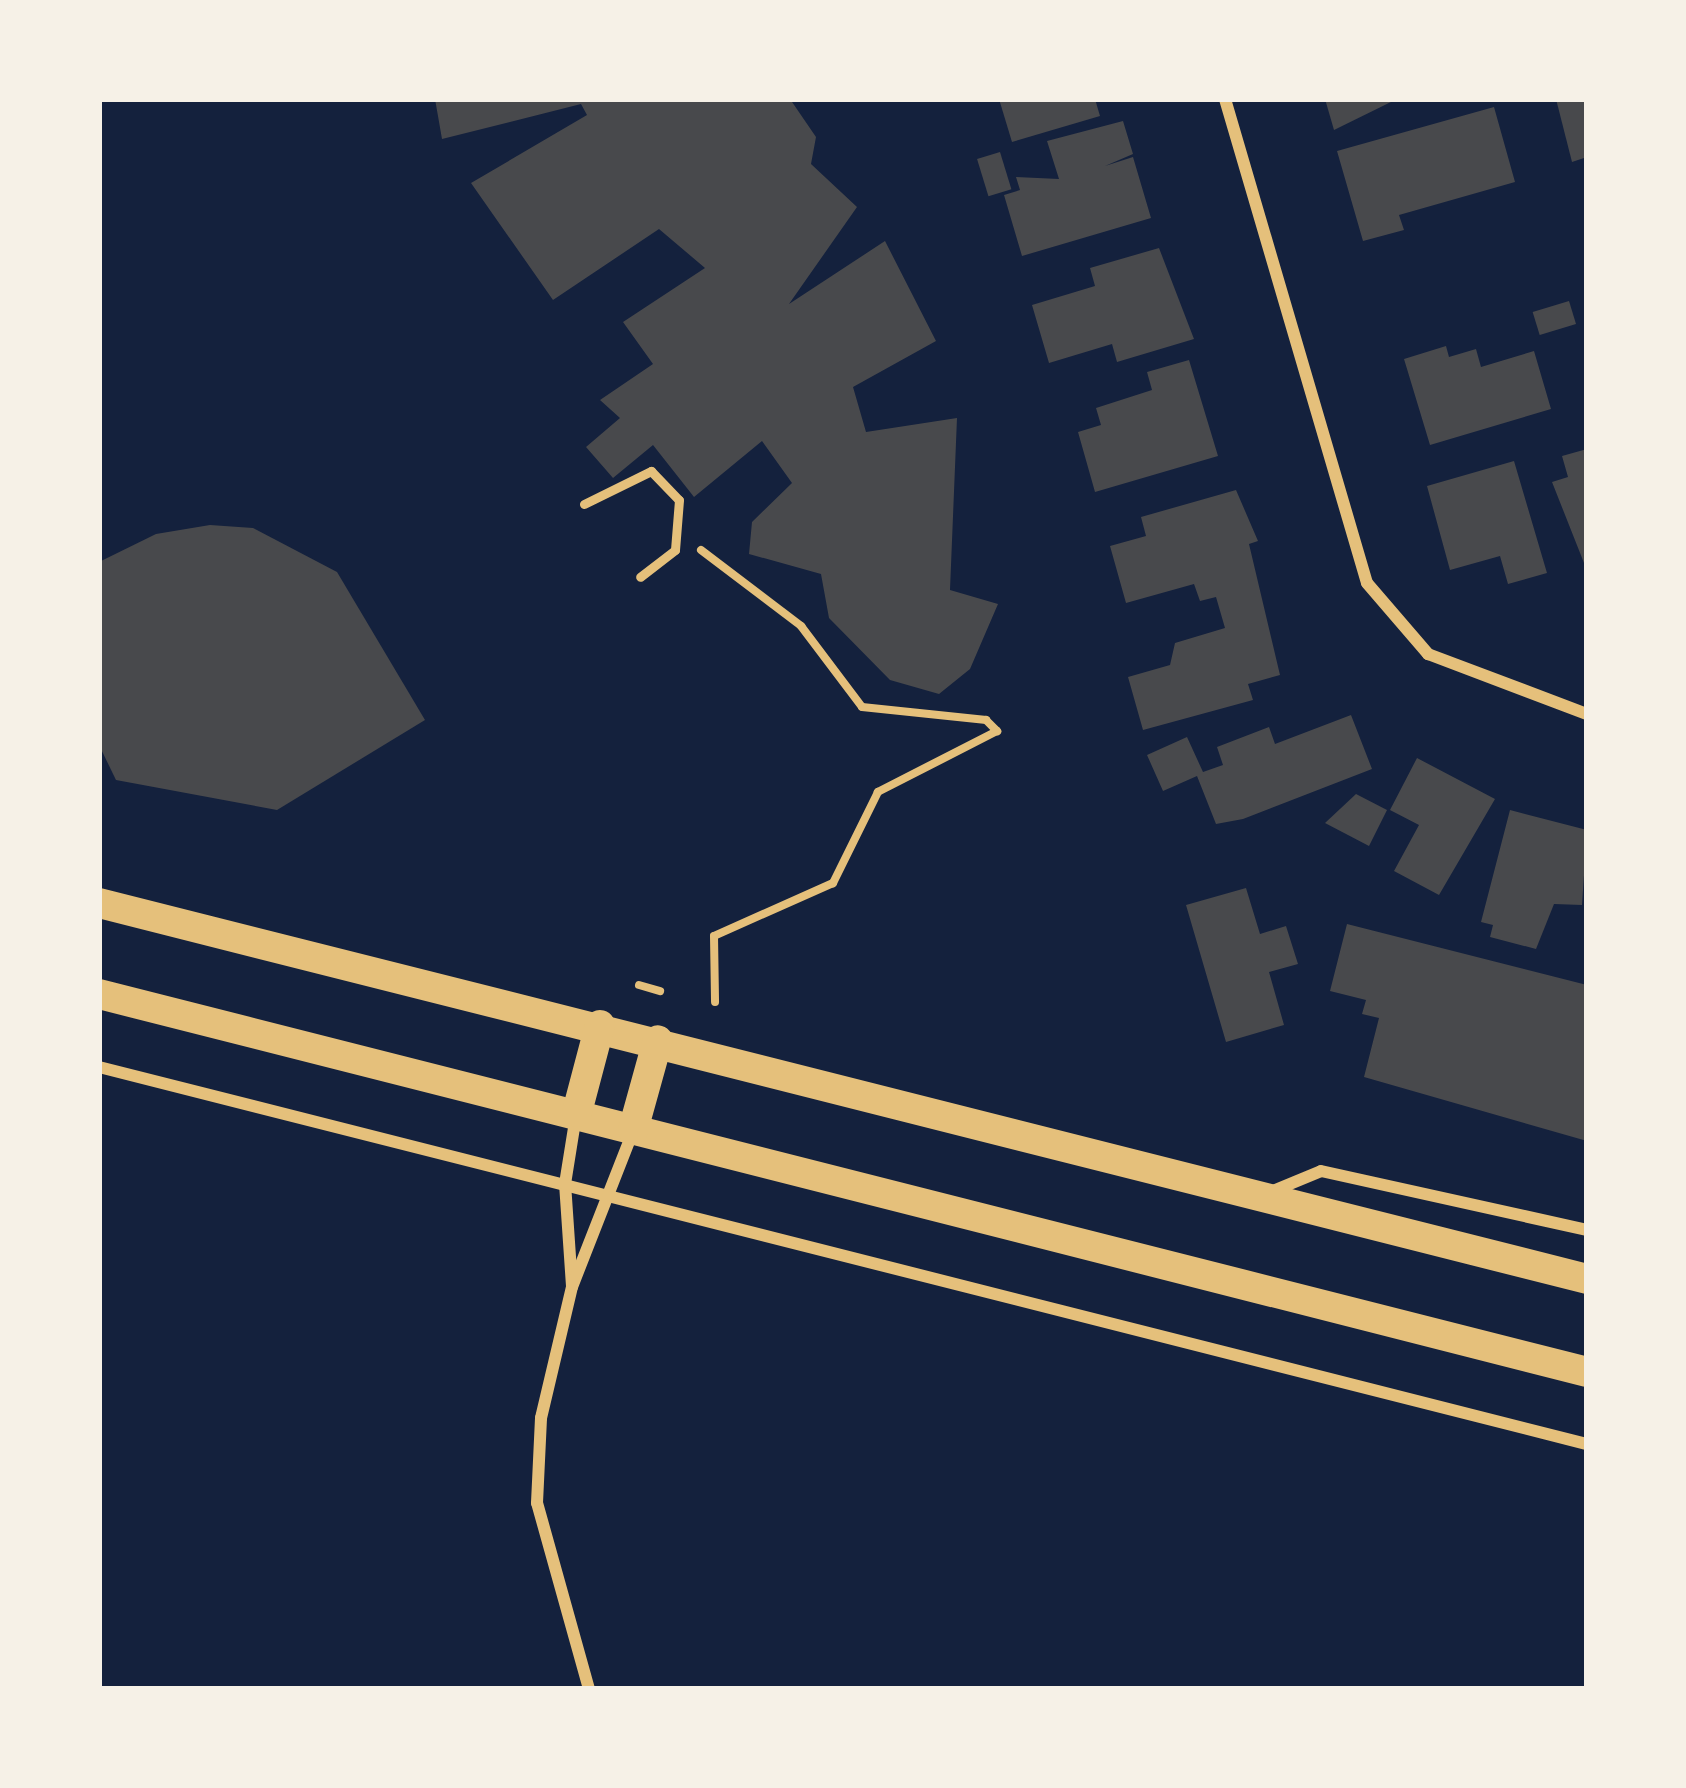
<!DOCTYPE html>
<style>
body{margin:0}
#map{position:relative;width:1686px;height:1788px;overflow:hidden;background:#14213d;font-family:"Space Grotesk",sans-serif}
div>[style]{position:absolute}
[style*='--x']{left:calc(var(--x)*1px);top:calc(var(--y)*1px);width:calc(var(--w)*1px);rotate:calc(var(--a)*1deg)}
.building>*{inset:0;background:#48494c;transform-origin:0 0}
.path>*{height:8px;margin:-4px;padding:0 4px;transform-origin:4px;border-radius:4px;background:#e5c07b}
.service>*{height:9px;margin:-4.5px;padding:0 4.5px;transform-origin:4.5px;border-radius:4.5px;background:#e5c07b}
.minor>*{height:12px;margin:-6px;padding:0 6px;transform-origin:6px;border-radius:6px;background:#e5c07b}
.primary>*{height:30px;margin:-15px;padding:0 15px;transform-origin:15px;border-radius:15px;background:#e5c07b}
span{translate:-50% -50%;white-space:nowrap;text-align:center;line-height:1.15;-webkit-text-stroke:9px #f6f1e7;paint-order:stroke}
.frame{position:absolute;inset:0;border:102px solid #f6f1e7;pointer-events:none}
</style>
<div id="map">
<div class="building">
<i style="clip-path:polygon(435px 99px,790px 99px,816px 137px,811px 164px,857px 207px,789px 304px,885px 241px,936px 341px,853px 387px,866px 432px,957px 418px,950px 590px,998px 604px,970px 669px,939px 694px,890px 680px,829px 618px,821px 574px,749px 554px,752px 522px,792px 483px,762px 441px,694px 497px,653px 445px,613px 478px,586px 447px,620px 418px,600px 400px,653px 364px,623px 322px,705px 268px,659px 229px,553px 300px,471px 183px,587px 115px,581px 104px,442px 139px)"></i>
<i style="clip-path:polygon(999px 99px,1095px 99px,1100px 116px,1012px 142px)"></i>
<i style="clip-path:polygon(1325px 99px,1394px 99px,1395px 100px,1334px 130px)"></i>
<i style="clip-path:polygon(1556px 99px,1587px 99px,1587px 157px,1572px 162px)"></i>
<i style="clip-path:polygon(1494px 107px,1515px 182px,1399px 215px,1404px 230px,1363px 241px,1337px 151px)"></i>
<i style="clip-path:polygon(1123px 121px,1133px 154px,1105px 166px,1133px 157px,1151px 218px,1022px 256px,1004px 195px,1020px 190px,1016px 177px,1059px 179px,1047px 141px)"></i>
<i style="left:1000px;top:152px;width:39px;height:24px;rotate:73deg"></i>
<i style="clip-path:polygon(1159px 248px,1194px 339px,1117px 362px,1112px 344px,1049px 363px,1032px 305px,1095px 286px,1090px 268px)"></i>
<i style="left:1569px;top:301px;width:24px;height:38px;rotate:73deg"></i>
<i style="clip-path:polygon(1446px 346px,1449px 357px,1476px 349px,1481px 367px,1534px 351px,1551px 409px,1430px 445px,1404px 359px)"></i>
<i style="clip-path:polygon(1189px 360px,1218px 456px,1095px 492px,1078px 432px,1101px 425px,1096px 408px,1152px 390px,1147px 372px)"></i>
<i style="clip-path:polygon(1587px 449px,1587px 568px,1586px 568px,1552px 482px,1568px 477px,1562px 456px)"></i>
<i style="clip-path:polygon(1514px 461px,1547px 573px,1508px 584px,1500px 556px,1450px 570px,1427px 486px)"></i>
<i style="clip-path:polygon(1236px 490px,1258px 541px,1249px 544px,1280px 675px,1248px 684px,1253px 700px,1143px 730px,1128px 677px,1170px 665px,1175px 643px,1225px 628px,1216px 597px,1200px 601px,1194px 584px,1126px 603px,1110px 546px,1146px 536px,1141px 517px)"></i>
<i style="clip-path:polygon(210px 525px,253px 528px,337px 572px,425px 720px,277px 810px,116px 780px,99px 745px,99px 562px,156px 534px)"></i>
<i style="clip-path:polygon(1351px 715px,1372px 769px,1243px 819px,1216px 824px,1197px 776px,1163px 791px,1147px 755px,1187px 737px,1203px 772px,1223px 765px,1217px 747px,1269px 727px,1275px 744px)"></i>
<i style="clip-path:polygon(1417px 758px,1495px 799px,1439px 895px,1394px 871px,1419px 825px,1390px 810px)"></i>
<i style="clip-path:polygon(1356px 794px,1387px 810px,1369px 846px,1325px 823px)"></i>
<i style="clip-path:polygon(1510px 810px,1587px 830px,1582px 905px,1554px 904px,1536px 949px,1490px 937px,1493px 925px,1481px 922px)"></i>
<i style="clip-path:polygon(1246px 888px,1260px 934px,1286px 926px,1298px 964px,1269px 972px,1284px 1025px,1226px 1042px,1186px 905px)"></i>
<i style="clip-path:polygon(1347px 924px,1587px 985px,1587px 1141px,1364px 1077px,1379px 1018px,1362px 1014px,1366px 1000px,1330px 991px)"></i>
</div>
<div class="path">
<i style="--x:701;--y:550;--w:126;--a:37.2"></i>
<i style="--x:801;--y:626;--w:101;--a:53"></i>
<i style="--x:862;--y:707;--w:125;--a:6"></i>
<i style="--x:986;--y:720;--w:16;--a:45"></i>
<i style="--x:997;--y:731;--w:134;--a:152.9"></i>
<i style="--x:878;--y:792;--w:102;--a:116.3"></i>
<i style="--x:833;--y:883;--w:130;--a:156"></i>
<i style="--x:714;--y:936;--w:66;--a:89.1"></i>
<i style="--x:639;--y:985;--w:22;--a:16"></i>
</div>
<div class="service">
<i style="--x:584;--y:504;--w:75;--a:-26.2"></i>
<i style="--x:651;--y:471;--w:40;--a:46"></i>
<i style="--x:679;--y:500;--w:50;--a:94.6"></i>
<i style="--x:675;--y:550;--w:44;--a:142.4"></i>
</div>
<div class="minor">
<i style="--x:1225;--y:99;--w:504;--a:73.65"></i>
<i style="--x:1367;--y:583;--w:94;--a:49.3"></i>
<i style="--x:1428;--y:654;--w:170;--a:20.7"></i>
<i style="--x:99;--y:1067;--w:1535;--a:14.22"></i>
<i style="--x:1268;--y:1193;--w:57;--a:-22.5"></i>
<i style="--x:1321;--y:1171;--w:272;--a:12.5"></i>
<i style="--x:572;--y:1286;--w:102;--a:-93.9"></i>
<i style="--x:565;--y:1184;--w:70;--a:-80.9"></i>
<i style="--x:589;--y:1689;--w:193;--a:-105.6"></i>
<i style="--x:537;--y:1503;--w:85;--a:-87.3"></i>
<i style="--x:541;--y:1418;--w:135;--a:-76.7"></i>
<i style="--x:572;--y:1287;--w:168;--a:-68.6"></i>
</div>
<div class="primary">
<i style="--x:99;--y:903;--w:1535;--a:14.18"></i>
<i style="--x:99;--y:994;--w:1535;--a:14.25"></i>
<i style="--x:577;--y:1112;--w:90;--a:-75.2"></i>
<i style="--x:633;--y:1130;--w:93;--a:-74.5"></i>
</div>
<div class="frame"></div>
</div>
